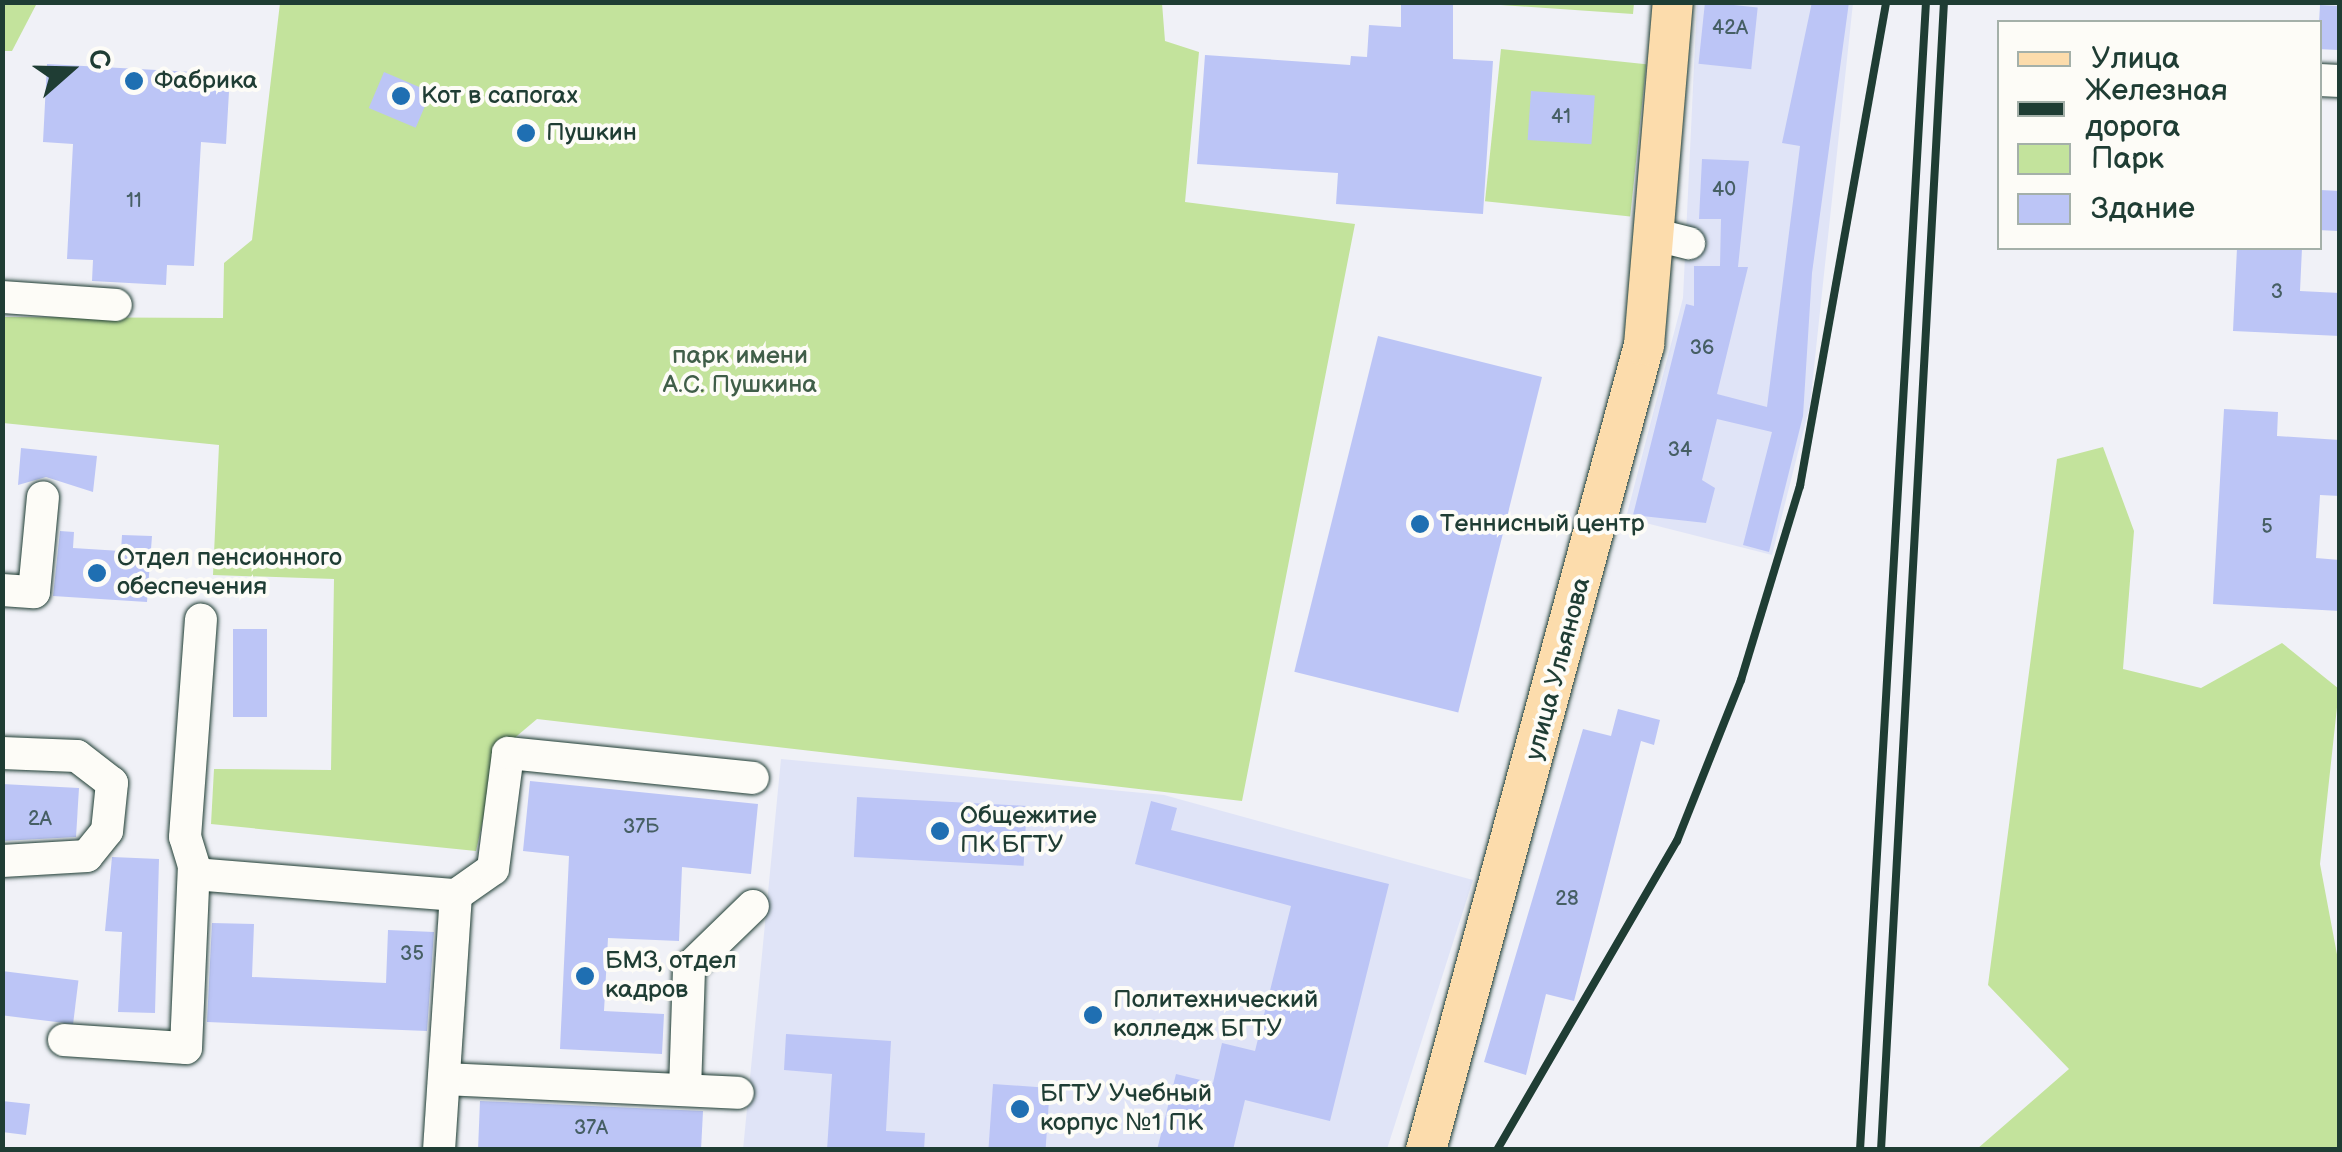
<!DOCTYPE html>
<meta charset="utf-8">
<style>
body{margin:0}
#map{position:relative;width:2342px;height:1152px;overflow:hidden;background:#f0f1f7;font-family:"Balsamiq Sans",sans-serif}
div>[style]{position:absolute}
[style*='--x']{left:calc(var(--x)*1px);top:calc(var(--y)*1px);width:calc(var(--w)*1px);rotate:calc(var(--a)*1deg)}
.built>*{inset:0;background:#e0e4f7}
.green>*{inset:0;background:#c3e39c;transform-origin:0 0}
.building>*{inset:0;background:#bcc5f6;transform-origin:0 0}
.roads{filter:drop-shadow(0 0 2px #1f3d34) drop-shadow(0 0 2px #1f3d34)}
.minor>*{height:32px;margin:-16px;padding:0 16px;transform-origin:16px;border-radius:16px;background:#fdfcf7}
.major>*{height:40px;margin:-20px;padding:0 20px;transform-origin:20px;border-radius:20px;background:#fcdcac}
.rail>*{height:8px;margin:-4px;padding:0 4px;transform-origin:4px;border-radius:4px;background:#1f3d34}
.dots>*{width:28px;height:28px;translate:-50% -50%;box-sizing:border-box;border:5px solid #fdfcf7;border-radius:50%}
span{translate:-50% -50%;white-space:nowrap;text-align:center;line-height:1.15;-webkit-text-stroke:8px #fdfcf7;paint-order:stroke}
.number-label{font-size:20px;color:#465f64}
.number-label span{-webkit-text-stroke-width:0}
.poi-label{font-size:25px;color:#1f3d34}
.left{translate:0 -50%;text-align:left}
.park-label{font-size:25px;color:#405e49}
.street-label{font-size:25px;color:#1f3d34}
.frame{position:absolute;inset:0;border:5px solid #1f3d34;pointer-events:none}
.legend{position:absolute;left:1997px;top:20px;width:325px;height:230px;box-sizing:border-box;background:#fdfcf7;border:2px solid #a4b0a9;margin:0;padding:12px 18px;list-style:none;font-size:30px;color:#1f3d34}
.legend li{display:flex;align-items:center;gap:20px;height:50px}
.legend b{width:50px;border:2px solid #a4b0a9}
.north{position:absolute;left:20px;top:20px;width:100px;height:100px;-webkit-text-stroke:8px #fdfcf7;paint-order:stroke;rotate:70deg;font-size:28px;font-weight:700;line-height:40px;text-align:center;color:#1f3d34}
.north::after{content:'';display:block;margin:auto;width:35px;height:45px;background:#1f3d34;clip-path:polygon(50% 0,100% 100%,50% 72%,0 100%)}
</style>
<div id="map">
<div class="built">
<i style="clip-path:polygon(1697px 3px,1853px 3px,1810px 405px,1772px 555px,1626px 518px,1683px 298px)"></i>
<i style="clip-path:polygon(781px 759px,1164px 795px,1473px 880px,1387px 1149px,743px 1150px)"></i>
</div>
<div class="green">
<i style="clip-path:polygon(2px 3px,37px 3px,12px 51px,3px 51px)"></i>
<i style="clip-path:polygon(280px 3px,1162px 3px,1165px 41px,1199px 52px,1185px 202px,1355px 224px,1242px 801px,537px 719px,498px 752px,476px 851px,211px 824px,214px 769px,331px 770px,334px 579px,213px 575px,219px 445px,3px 423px,5px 317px,223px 318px,224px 263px,252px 240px)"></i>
<i style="clip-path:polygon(1472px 3px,1634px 2px,1634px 3px,1633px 14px)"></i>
<i style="left:1501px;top:49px;width:146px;height:153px;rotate:6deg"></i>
<i style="clip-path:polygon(2103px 447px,2134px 531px,2123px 669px,2201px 688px,2282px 643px,2339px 689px,2320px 864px,2339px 965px,2339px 1149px,1977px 1149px,2069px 1069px,1988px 985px,2057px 459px)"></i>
</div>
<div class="building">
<i style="clip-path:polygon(1401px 2px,1453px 2px,1453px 59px,1493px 61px,1483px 214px,1336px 204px,1338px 173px,1197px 164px,1205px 55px,1350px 65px,1351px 56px,1367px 57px,1369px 25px,1401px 27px)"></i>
<i style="left:1705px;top:2px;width:53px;height:62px;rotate:6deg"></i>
<i style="clip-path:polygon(1812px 2px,1849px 2px,1812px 273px,1803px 416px,1769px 552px,1743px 545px,1772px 432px,1717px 419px,1702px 480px,1715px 488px,1706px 523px,1633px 515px,1686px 304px,1694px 306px,1694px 266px,1720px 266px,1721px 219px,1699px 219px,1702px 159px,1749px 161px,1738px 267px,1748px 267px,1717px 394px,1767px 407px,1800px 146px,1782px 143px)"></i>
<i style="left:2320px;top:5px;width:20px;height:44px;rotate:3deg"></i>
<i style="clip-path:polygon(47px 64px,230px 74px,226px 144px,201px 142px,194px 266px,167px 265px,166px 285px,92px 281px,93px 260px,67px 259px,73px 144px,43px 142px)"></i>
<i style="left:384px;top:72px;width:51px;height:39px;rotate:23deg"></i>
<i style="left:1531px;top:91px;width:64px;height:49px;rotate:4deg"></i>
<i style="left:2320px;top:190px;width:20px;height:40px;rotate:3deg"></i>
<i style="clip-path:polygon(2237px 248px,2302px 248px,2300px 291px,2340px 293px,2340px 336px,2233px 331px)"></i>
<i style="left:1378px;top:336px;width:169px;height:346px;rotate:14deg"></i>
<i style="clip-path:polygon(2224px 409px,2278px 412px,2277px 436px,2340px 440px,2340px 496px,2320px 495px,2316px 558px,2340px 560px,2340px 611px,2213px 604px)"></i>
<i style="clip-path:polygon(21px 448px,97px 456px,93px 492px,46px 477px,18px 485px)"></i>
<i style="clip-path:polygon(60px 531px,74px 532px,73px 548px,121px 551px,122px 535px,152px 536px,147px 602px,53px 596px)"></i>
<i style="left:233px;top:629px;width:34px;height:88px"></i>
<i style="clip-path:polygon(1618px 709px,1660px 720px,1654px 745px,1641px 741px,1574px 1001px,1546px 994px,1526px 1075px,1484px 1062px,1583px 729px,1611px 736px)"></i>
<i style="clip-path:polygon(530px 781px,758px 804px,751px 874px,682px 867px,679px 941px,608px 938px,604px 1011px,664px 1014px,662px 1054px,560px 1049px,569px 856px,523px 851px)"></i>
<i style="clip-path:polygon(2px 784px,79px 788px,76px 837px,2px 841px)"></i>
<i style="left:857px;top:797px;width:170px;height:60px;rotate:3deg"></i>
<i style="clip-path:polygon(1151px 801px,1177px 808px,1171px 830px,1389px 884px,1330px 1121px,1245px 1100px,1233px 1150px,1157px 1150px,1176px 1074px,1213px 1083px,1222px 1043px,1255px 1051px,1291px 906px,1135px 864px)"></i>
<i style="clip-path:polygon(112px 857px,159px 859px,155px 1013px,118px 1012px,122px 932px,105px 931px)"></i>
<i style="clip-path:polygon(212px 923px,254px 924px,252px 977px,386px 983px,388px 930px,434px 932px,427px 1031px,207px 1022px)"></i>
<i style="left:2px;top:971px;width:77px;height:44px;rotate:7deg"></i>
<i style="clip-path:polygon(786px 1034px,891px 1041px,886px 1131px,925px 1133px,924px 1150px,827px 1150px,832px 1074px,784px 1070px)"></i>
<i style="left:993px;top:1084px;width:57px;height:66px;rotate:4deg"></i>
<i style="clip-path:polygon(2px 1101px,30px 1104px,26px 1135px,2px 1132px)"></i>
<i style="clip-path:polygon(480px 1101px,703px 1111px,701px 1150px,478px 1150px)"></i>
</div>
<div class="roads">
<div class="minor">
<i style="--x:2320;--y:80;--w:20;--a:3"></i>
<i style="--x:1660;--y:236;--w:30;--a:14"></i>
<i style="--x:2;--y:297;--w:114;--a:4"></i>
<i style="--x:2;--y:590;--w:32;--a:4"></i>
<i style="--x:34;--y:592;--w:95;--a:-84.6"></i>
<i style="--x:2;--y:753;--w:75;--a:2.3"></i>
<i style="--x:77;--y:756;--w:44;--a:37.6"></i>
<i style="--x:112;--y:783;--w:48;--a:95.9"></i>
<i style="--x:107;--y:831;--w:32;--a:129"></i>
<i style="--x:87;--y:856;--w:85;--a:176.6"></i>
<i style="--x:194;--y:874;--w:263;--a:4.6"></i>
<i style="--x:456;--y:895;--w:45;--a:-35.1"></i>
<i style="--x:493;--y:869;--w:117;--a:-82.6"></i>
<i style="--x:508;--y:753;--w:246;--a:5.8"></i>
<i style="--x:64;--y:1040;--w:122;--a:3.8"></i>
<i style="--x:186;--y:1048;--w:182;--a:-87.5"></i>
<i style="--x:194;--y:866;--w:30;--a:-107"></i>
<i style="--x:185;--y:837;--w:218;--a:-85.8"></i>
<i style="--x:444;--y:1079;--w:294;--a:2.7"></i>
<i style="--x:685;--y:1090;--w:122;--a:-88.1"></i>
<i style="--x:689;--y:968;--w:89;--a:-44.1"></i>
<i style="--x:439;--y:1150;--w:256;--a:-86.2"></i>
</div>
<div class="major">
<i style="--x:1426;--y:1150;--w:834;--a:-74.85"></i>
<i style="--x:1644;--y:345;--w:344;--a:-85.2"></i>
</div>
</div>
<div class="rail">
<i style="--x:1497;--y:1150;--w:358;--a:-59.8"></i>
<i style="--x:1677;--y:841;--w:173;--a:-68.3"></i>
<i style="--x:1741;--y:680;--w:203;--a:-73.1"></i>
<i style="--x:1800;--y:486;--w:492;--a:-79.9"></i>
<i style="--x:1860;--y:1150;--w:1150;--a:-86.71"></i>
<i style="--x:1881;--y:1150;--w:1150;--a:-86.86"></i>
</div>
<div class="dots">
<i style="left:134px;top:81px;background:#1f6fb2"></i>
<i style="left:401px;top:96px;background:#1f6fb2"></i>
<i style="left:526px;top:133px;background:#1f6fb2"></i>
<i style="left:1420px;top:524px;background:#1f6fb2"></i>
<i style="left:97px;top:573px;background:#1f6fb2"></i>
<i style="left:940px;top:831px;background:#1f6fb2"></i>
<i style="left:585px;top:976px;background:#1f6fb2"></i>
<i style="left:1093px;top:1015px;background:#1f6fb2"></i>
<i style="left:1020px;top:1109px;background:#1f6fb2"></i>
</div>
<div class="number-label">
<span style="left:1730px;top:28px">42А</span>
<span style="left:1561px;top:117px">41</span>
<span style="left:1724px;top:190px">40</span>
<span style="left:134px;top:201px">11</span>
<span style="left:2277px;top:292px">3</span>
<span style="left:1702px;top:348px">36</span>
<span style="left:1680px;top:450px">34</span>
<span style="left:2267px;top:527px">5</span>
<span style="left:40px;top:819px">2А</span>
<span style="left:641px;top:827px">37Б</span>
<span style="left:1567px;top:899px">28</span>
<span style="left:412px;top:954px">35</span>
<span style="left:591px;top:1128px">37А</span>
</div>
<div class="poi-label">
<span class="left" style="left:154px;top:81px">Фабрика</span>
<span class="left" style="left:421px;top:96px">Кот в сапогах</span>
<span class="left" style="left:546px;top:133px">Пушкин</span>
<span class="left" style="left:1440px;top:524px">Теннисный центр</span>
<span class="left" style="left:117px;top:573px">Отдел пенсионного<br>обеспечения</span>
<span class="left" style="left:960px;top:831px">Общежитие<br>ПК БГТУ</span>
<span class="left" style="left:605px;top:976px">БМЗ, отдел<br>кадров</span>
<span class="left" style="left:1113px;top:1015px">Политехнический<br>колледж БГТУ</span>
<span class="left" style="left:1040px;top:1109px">БГТУ Учебный<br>корпус №1 ПК</span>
</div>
<div class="park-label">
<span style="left:740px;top:371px">парк имени<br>А.С. Пушкина</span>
</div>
<div class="street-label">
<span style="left:1559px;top:669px;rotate:-75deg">улица Ульянова</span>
</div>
<div class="frame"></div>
<ul class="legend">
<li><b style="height:12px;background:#fcdcac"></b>Улица</li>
<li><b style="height:12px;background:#1f3d34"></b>Железная дорога</li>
<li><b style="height:28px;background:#c3e39c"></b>Парк</li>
<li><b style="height:28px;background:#bcc5f6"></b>Здание</li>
</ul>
<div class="north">С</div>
</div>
